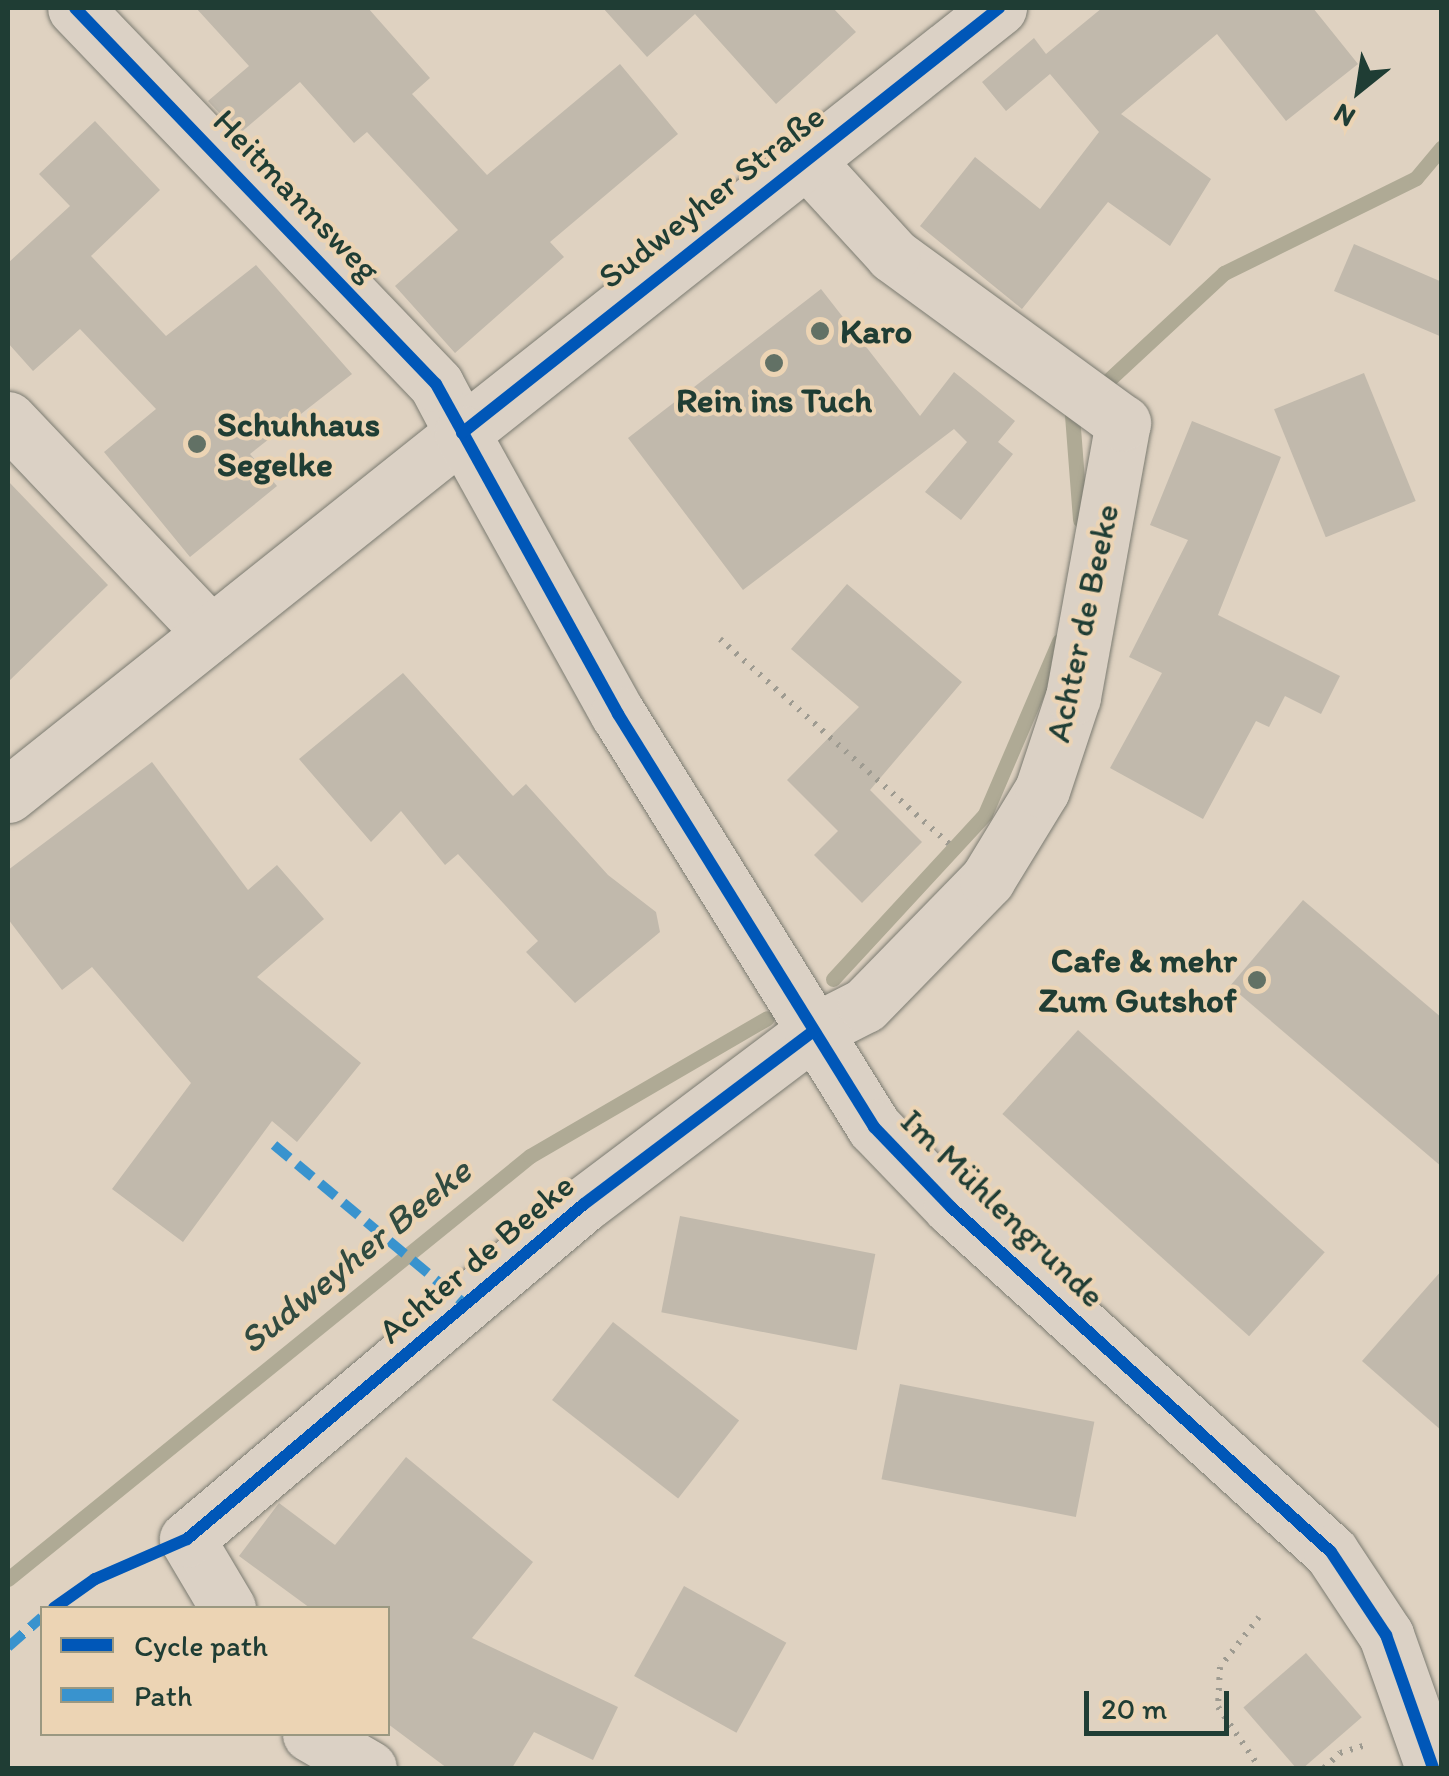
<!DOCTYPE html>
<meta charset="utf-8">
<style>
body{margin:0}
#map{position:relative;width:1449px;height:1776px;overflow:hidden;background:#dfd2c1;font-family:Itim,sans-serif}
div>[style]{position:absolute}
[style*='--x']{left:calc(var(--x)*1px);top:calc(var(--y)*1px);width:calc(var(--w)*1px);rotate:calc(var(--a)*1deg)}
.stream>*{height:15px;margin:-7.5px;padding:0 7.5px;transform-origin:7.5px;border-radius:7.5px;background:#afaa95}
.building>*{inset:0;background:#c1b9ac;transform-origin:0 0}
.path>*{height:6px;margin-top:-3px;transform-origin:0;background:repeating-linear-gradient(90deg,#9e9b91 0 2.5px,transparent 0 10.5px)}
.roads{filter:drop-shadow(0 0 2px #7b7b71) drop-shadow(0 0 2px #7b7b71)}
.minor>*{height:55px;margin:-27.5px;padding:0 27.5px;transform-origin:27.5px;border-radius:27.5px;background:#dbd1c5}
.major>*{height:55px;margin:-27.5px;padding:0 27.5px;transform-origin:27.5px;border-radius:27.5px;background:#dbd1c5}
.quiet>*{height:10px;margin-top:-5px;transform-origin:0;background:repeating-linear-gradient(90deg,#3993ce 0 20px,transparent 0 30px)}
.cycleway>*{height:12px;margin:-6px;padding:0 6px;transform-origin:6px;border-radius:6px;background:#0057b8}
.dots>*{width:28px;height:28px;translate:-50% -50%;box-sizing:border-box;border:5px solid #ecd4b4;border-radius:50%}
span{translate:-50% -50%;white-space:nowrap;text-align:center;line-height:1.15;-webkit-text-stroke:8px #ecd4b4;paint-order:stroke}
.street-label{font-size:35px;color:#1f3d34}
.poi-label{font-size:35px;color:#1f3d34;font-weight:700}
.left{translate:0 -50%;text-align:left}
.right{translate:-100% -50%;text-align:right}
.water-label{font-size:38px;color:#314b40;font-style:italic}
.frame{position:absolute;inset:0;border:10px solid #1f3d34;pointer-events:none}
.legend{position:absolute;left:40px;top:1606px;width:350px;height:130px;box-sizing:border-box;background:#ecd4b4;border:2px solid #9a9881;margin:0;padding:12px 18px;list-style:none;font-size:30px;color:#1f3d34}
.legend li{display:flex;align-items:center;gap:20px;height:50px}
.legend b{width:50px;border:2px solid #9a9881}
.north{position:absolute;left:1309px;top:40px;width:100px;height:100px;-webkit-text-stroke:8px #ecd4b4;paint-order:stroke;rotate:210deg;font-size:28px;font-weight:700;line-height:40px;text-align:center;color:#1f3d34}
.north::after{content:'';display:block;margin:auto;width:35px;height:45px;background:#1f3d34;clip-path:polygon(50% 0,100% 100%,50% 72%,0 100%)}
.scale{position:absolute;left:1084px;top:1691px;width:145px;height:45px;box-sizing:border-box;border:5px solid #1f3d34;border-top:0;padding-left:12px;font-size:30px;line-height:35px;white-space:nowrap;color:#1f3d34;-webkit-text-stroke:8px #ecd4b4;paint-order:stroke}
</style>
<div id="map">
<div class="stream">
<i style="--x:1101;--y:387;--w:168;--a:-42.8"></i>
<i style="--x:1224;--y:273;--w:214;--a:-26.3"></i>
<i style="--x:1416;--y:178;--w:40;--a:-50"></i>
<i style="--x:1072;--y:415;--w:105;--a:85.6"></i>
<i style="--x:833;--y:979;--w:224;--a:-47.3"></i>
<i style="--x:985;--y:814;--w:188;--a:-66.8"></i>
<i style="--x:8;--y:1579;--w:672;--a:-39.02"></i>
<i style="--x:530;--y:1156;--w:274;--a:-30.2"></i>
</div>
<div class="building">
<i style="clip-path:polygon(196px 8px,368px 8px,430px 78px,412px 94px,487px 175px,620px 64px,678px 134px,550px 242px,564px 257px,455px 353px,395px 286px,458px 230px,367px 132px,354px 143px,300px 82px,239px 134px,208px 101px,249px 66px)"></i>
<i style="clip-path:polygon(603px 8px,833px 8px,856px 32px,776px 104px,695px 14px,647px 57px)"></i>
<i style="clip-path:polygon(1102px 8px,1313px 8px,1358px 64px,1286px 121px,1217px 34px,1121px 114px,1211px 179px,1170px 246px,1108px 202px,1022px 309px,920px 226px,975px 157px,1040px 209px,1099px 132px,1050px 74px,1006px 111px,982px 82px,1034px 38px,1046px 54px)"></i>
<i style="clip-path:polygon(95px 121px,160px 190px,91px 256px,166px 336px,256px 265px,352px 374px,250px 454px,277px 486px,190px 557px,104px 452px,156px 409px,80px 329px,33px 371px,8px 343px,8px 263px,70px 206px,39px 174px)"></i>
<i style="clip-path:polygon(1354px 244px,1442px 282px,1442px 337px,1334px 291px)"></i>
<i style="clip-path:polygon(821px 289px,920px 416px,954px 372px,1015px 421px,998px 442px,1013px 454px,961px 520px,925px 492px,967px 442px,954px 429px,743px 590px,628px 438px)"></i>
<i style="left:1364px;top:373px;width:138px;height:97px;rotate:68deg"></i>
<i style="clip-path:polygon(1192px 421px,1281px 457px,1218px 615px,1340px 676px,1321px 714px,1285px 696px,1269px 727px,1256px 721px,1203px 819px,1110px 768px,1162px 673px,1129px 657px,1188px 540px,1150px 525px)"></i>
<i style="clip-path:polygon(8px 481px,108px 585px,8px 682px)"></i>
<i style="clip-path:polygon(847px 584px,962px 682px,870px 790px,922px 842px,862px 903px,814px 855px,838px 831px,787px 780px,859px 707px,791px 649px)"></i>
<i style="clip-path:polygon(403px 673px,513px 796px,526px 784px,608px 875px,656px 912px,660px 932px,575px 1003px,526px 952px,538px 941px,458px 854px,445px 865px,401px 811px,371px 842px,299px 759px)"></i>
<i style="clip-path:polygon(152px 762px,248px 890px,277px 865px,324px 919px,257px 977px,361px 1063px,297px 1142px,272px 1121px,183px 1242px,112px 1189px,191px 1083px,92px 967px,62px 990px,8px 919px,8px 870px)"></i>
<i style="clip-path:polygon(1303px 900px,1442px 1018px,1442px 1167px,1230px 986px)"></i>
<i style="left:1078px;top:1030px;width:332px;height:113px;rotate:42deg"></i>
<i style="left:680px;top:1216px;width:199px;height:98px;rotate:11deg"></i>
<i style="clip-path:polygon(1442px 1270px,1442px 1431px,1362px 1361px)"></i>
<i style="left:613px;top:1322px;width:160px;height:99px;rotate:38deg"></i>
<i style="left:900px;top:1384px;width:198px;height:97px;rotate:11deg"></i>
<i style="clip-path:polygon(406px 1457px,533px 1562px,472px 1638px,618px 1707px,593px 1760px,534px 1732px,512px 1768px,447px 1768px,388px 1724px,388px 1608px,310px 1608px,239px 1556px,279px 1503px,335px 1545px)"></i>
<i style="left:684px;top:1586px;width:117px;height:103px;rotate:29deg"></i>
<i style="left:1306px;top:1653px;width:85px;height:83px;rotate:49deg"></i>
</div>
<div class="path">
<i style="--x:720;--y:639;--w:309;--a:41.8"></i>
<i style="--x:1259;--y:1617;--w:63;--a:128"></i>
<i style="--x:1220;--y:1667;--w:40;--a:92.9"></i>
<i style="--x:1218;--y:1707;--w:74;--a:55.5"></i>
<i style="--x:1324;--y:1768;--w:22;--a:-43"></i>
<i style="--x:1340;--y:1753;--w:31;--a:-17"></i>
</div>
<div class="roads">
<div class="minor">
<i style="--x:8;--y:419;--w:295;--a:46.5"></i>
<i style="--x:8;--y:795;--w:581;--a:-38.57"></i>
<i style="--x:462;--y:433;--w:55;--a:-118"></i>
<i style="--x:436;--y:384;--w:521;--a:-133.83"></i>
<i style="--x:228;--y:1608;--w:80;--a:-120.7"></i>
<i style="--x:187;--y:1539;--w:519;--a:-40.16"></i>
<i style="--x:584;--y:1204;--w:286;--a:-37"></i>
<i style="--x:812;--y:1032;--w:59;--a:-27"></i>
<i style="--x:865;--y:1005;--w:175;--a:-45.7"></i>
<i style="--x:987;--y:880;--w:105;--a:-58.6"></i>
<i style="--x:1042;--y:790;--w:98;--a:-71.6"></i>
<i style="--x:1073;--y:697;--w:279;--a:-79.7"></i>
<i style="--x:1123;--y:423;--w:285;--a:-143.9"></i>
<i style="--x:893;--y:255;--w:129;--a:-132.5"></i>
<i style="--x:310;--y:1734;--w:68;--a:30"></i>
</div>
<div class="major">
<i style="--x:999;--y:8;--w:685;--a:141.64"></i>
<i style="--x:462;--y:433;--w:321;--a:61"></i>
<i style="--x:618;--y:714;--w:486;--a:58.2"></i>
<i style="--x:874;--y:1127;--w:111;--a:46.1"></i>
<i style="--x:951;--y:1207;--w:513;--a:42.24"></i>
<i style="--x:1331;--y:1552;--w:100;--a:56.5"></i>
<i style="--x:1386;--y:1635;--w:141;--a:70.5"></i>
</div>
</div>
<div class="quiet">
<i style="--x:274;--y:1145;--w:250;--a:39.8"></i>
<i style="--x:8;--y:1647;--w:45;--a:-41.4"></i>
</div>
<div class="cycleway">
<i style="--x:75;--y:8;--w:521;--a:46.17"></i>
<i style="--x:436;--y:384;--w:377;--a:61.1"></i>
<i style="--x:618;--y:714;--w:486;--a:58.2"></i>
<i style="--x:874;--y:1127;--w:111;--a:46.1"></i>
<i style="--x:951;--y:1207;--w:513;--a:42.24"></i>
<i style="--x:1331;--y:1552;--w:100;--a:56.5"></i>
<i style="--x:1386;--y:1635;--w:141;--a:70.5"></i>
<i style="--x:462;--y:433;--w:685;--a:-38.36"></i>
<i style="--x:54;--y:1608;--w:50;--a:-35.3"></i>
<i style="--x:95;--y:1579;--w:100;--a:-23.5"></i>
<i style="--x:187;--y:1539;--w:519;--a:-40.16"></i>
<i style="--x:584;--y:1204;--w:286;--a:-37"></i>
</div>
<div class="dots">
<i style="left:820px;top:331px;background:#627165"></i>
<i style="left:774px;top:363px;background:#627165"></i>
<i style="left:197px;top:444px;background:#627165"></i>
<i style="left:1257px;top:980px;background:#627165"></i>
</div>
<div class="street-label">
<span style="left:297px;top:195px;rotate:46deg">Heitmannsweg</span>
<span style="left:711px;top:196px;rotate:-38deg">Sudweyher Straße</span>
<span style="left:1082px;top:623px;rotate:-78deg">Achter de Beeke</span>
<span style="left:1003px;top:1208px;rotate:44deg">Im Mühlengrunde</span>
<span style="left:476px;top:1258px;rotate:-40deg">Achter de Beeke</span>
</div>
<div class="poi-label">
<span class="left" style="left:840px;top:331px">Karo</span>
<span style="left:774px;top:400px">Rein ins Tuch</span>
<span class="left" style="left:217px;top:444px">Schuhhaus<br>Segelke</span>
<span class="right" style="left:1237px;top:980px">Cafe &amp; mehr<br>Zum Gutshof</span>
</div>
<div class="water-label">
<span style="left:355px;top:1256px;rotate:-39deg">Sudweyher Beeke</span>
</div>
<div class="frame"></div>
<ul class="legend">
<li><b style="height:12px;background:#0057b8"></b>Cycle path</li>
<li><b style="height:12px;background:#3993ce"></b>Path</li>
</ul>
<div class="north">N</div>
<div class="scale">20 m</div>
</div>
